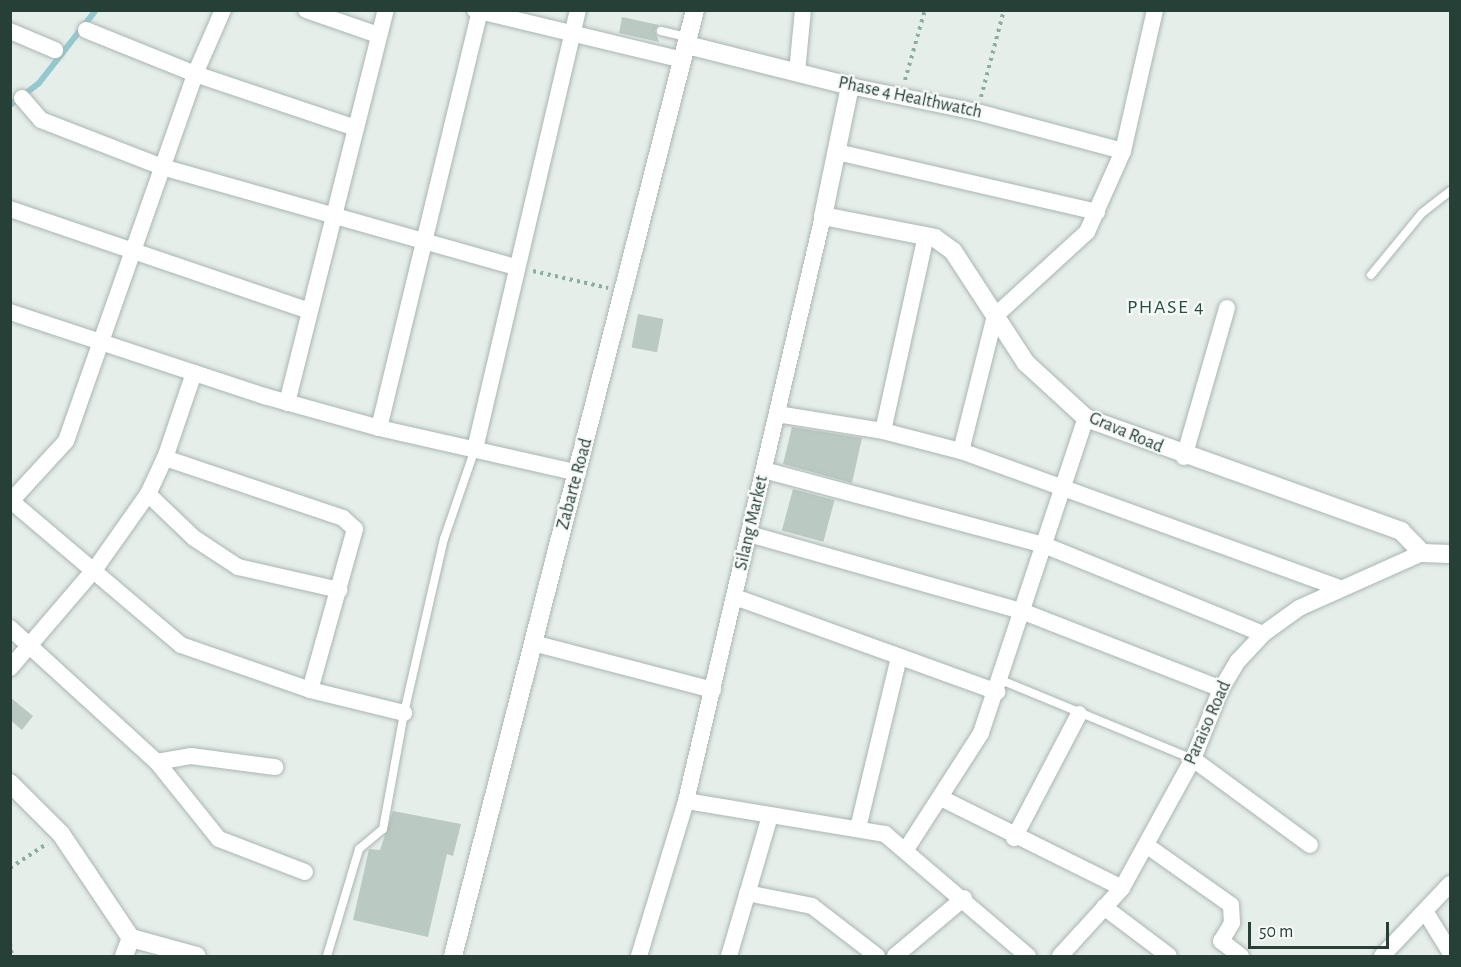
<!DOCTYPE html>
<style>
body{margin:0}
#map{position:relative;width:1461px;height:967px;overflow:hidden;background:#e6eeea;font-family:"Alegreya Sans",sans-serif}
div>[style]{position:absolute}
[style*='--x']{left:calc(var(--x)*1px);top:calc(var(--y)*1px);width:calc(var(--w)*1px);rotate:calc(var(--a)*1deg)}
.stream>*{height:6px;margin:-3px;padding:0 3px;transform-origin:3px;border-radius:3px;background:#93c9ce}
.building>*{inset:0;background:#bbc9c3;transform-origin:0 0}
.path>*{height:4px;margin-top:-2px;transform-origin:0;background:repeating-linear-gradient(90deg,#89afa1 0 3px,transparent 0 7.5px)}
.roads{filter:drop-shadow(0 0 2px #a9b6b1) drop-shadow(0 0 2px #a9b6b1)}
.lane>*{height:8px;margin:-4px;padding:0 4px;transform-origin:4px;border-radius:4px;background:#fff}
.street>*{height:16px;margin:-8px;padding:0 8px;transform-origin:8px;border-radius:8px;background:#fff}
.secondary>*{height:18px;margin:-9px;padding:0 9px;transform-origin:9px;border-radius:9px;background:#fff}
span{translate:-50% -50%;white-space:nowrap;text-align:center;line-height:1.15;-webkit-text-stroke:4.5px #f7faf8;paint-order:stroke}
.street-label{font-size:18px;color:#263f37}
.neighbourhood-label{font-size:20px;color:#235042;letter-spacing:1.5px}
.frame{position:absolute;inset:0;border:12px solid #263f37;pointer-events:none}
.scale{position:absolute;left:1248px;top:922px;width:141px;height:27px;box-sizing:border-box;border:3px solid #263f37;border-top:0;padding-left:8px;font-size:18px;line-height:21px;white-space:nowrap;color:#263f37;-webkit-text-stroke:4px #f7faf8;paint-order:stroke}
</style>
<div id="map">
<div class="stream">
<i style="--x:10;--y:105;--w:36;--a:-37"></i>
<i style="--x:39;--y:83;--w:93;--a:-52"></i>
</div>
<div class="building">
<i style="clip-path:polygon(622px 17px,659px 25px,655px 30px,659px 42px,619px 33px)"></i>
<i style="left:638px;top:314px;width:26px;height:34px;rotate:11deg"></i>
<i style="clip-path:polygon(792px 427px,862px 438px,852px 483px,783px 464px)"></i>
<i style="left:793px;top:489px;width:43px;height:43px;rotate:15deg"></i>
<i style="clip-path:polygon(10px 697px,33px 716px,22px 730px,10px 720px)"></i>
<i style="clip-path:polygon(393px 811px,461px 824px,453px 856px,447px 854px,428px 937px,353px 920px,369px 849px,380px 850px)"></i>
</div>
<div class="path">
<i style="--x:905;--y:80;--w:73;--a:-74.1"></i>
<i style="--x:981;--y:97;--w:90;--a:-75.2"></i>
<i style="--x:533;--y:271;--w:77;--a:12.8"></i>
<i style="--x:10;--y:868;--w:45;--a:-33.3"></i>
<i style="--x:10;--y:943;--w:13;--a:81"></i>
</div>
<div class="roads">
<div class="lane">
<i style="--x:661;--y:31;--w:28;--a:13"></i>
<i style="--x:1371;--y:275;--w:80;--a:-50.6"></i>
<i style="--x:1422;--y:213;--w:36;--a:-38"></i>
<i style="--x:1001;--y:680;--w:208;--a:22.4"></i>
<i style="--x:327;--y:956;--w:112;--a:-73.3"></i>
<i style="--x:359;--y:849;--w:31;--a:-40"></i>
<i style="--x:383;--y:829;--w:118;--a:-79.7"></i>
<i style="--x:404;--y:713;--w:179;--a:-77.1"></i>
<i style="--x:444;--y:539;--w:95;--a:-71"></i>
</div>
<div class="street">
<i style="--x:306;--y:10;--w:76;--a:19.1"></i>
<i style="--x:475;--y:10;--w:214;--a:13.5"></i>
<i style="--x:86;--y:30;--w:118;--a:22"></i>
<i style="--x:195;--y:74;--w:169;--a:18.6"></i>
<i style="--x:10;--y:31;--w:49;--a:22.9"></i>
<i style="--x:797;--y:72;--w:62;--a:-84.5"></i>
<i style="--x:850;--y:86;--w:130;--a:11.6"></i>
<i style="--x:977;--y:112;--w:151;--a:15"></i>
<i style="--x:1123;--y:151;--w:145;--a:-77.2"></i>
<i style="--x:22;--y:98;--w:29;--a:49"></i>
<i style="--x:41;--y:120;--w:130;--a:21.2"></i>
<i style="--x:162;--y:167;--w:367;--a:15.8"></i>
<i style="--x:837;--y:152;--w:267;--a:13"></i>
<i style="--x:10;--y:209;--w:316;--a:18.8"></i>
<i style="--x:10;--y:312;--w:268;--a:18.3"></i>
<i style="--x:264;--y:396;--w:119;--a:15.5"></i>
<i style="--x:379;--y:428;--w:204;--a:12.7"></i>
<i style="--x:287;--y:403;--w:405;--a:-75.9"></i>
<i style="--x:777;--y:414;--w:107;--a:9.1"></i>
<i style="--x:883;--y:431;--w:81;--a:14.4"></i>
<i style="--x:961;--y:451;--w:403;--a:19.9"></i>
<i style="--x:379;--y:428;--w:428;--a:-76.4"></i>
<i style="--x:883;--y:431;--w:200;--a:-77.6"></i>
<i style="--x:475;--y:449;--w:451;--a:-76.8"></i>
<i style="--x:961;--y:451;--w:139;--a:-75.9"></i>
<i style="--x:995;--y:316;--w:125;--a:-42.4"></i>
<i style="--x:1087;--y:232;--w:89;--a:-66"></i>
<i style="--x:1184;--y:457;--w:155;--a:-73.9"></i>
<i style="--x:165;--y:458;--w:188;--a:18.6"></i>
<i style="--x:343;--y:518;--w:16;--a:43"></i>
<i style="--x:355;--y:529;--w:167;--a:105.6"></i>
<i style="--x:764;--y:470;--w:290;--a:15"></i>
<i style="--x:1044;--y:545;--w:236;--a:22.1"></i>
<i style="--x:148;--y:494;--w:64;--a:43.7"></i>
<i style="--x:194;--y:538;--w:53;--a:33.4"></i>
<i style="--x:238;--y:567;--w:104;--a:12.8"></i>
<i style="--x:10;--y:500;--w:224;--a:40.3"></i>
<i style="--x:181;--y:645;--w:137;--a:19.2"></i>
<i style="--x:310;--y:690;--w:97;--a:13.7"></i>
<i style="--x:11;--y:501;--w:81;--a:-47.5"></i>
<i style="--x:66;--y:441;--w:389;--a:-70.6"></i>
<i style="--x:195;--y:74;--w:70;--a:-66.4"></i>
<i style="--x:749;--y:534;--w:286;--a:15.8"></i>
<i style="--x:1024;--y:612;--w:212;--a:21.3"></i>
<i style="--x:735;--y:597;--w:279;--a:19.9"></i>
<i style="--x:10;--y:628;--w:199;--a:42.4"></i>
<i style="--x:157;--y:762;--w:99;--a:51.2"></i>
<i style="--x:219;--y:839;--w:92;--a:21"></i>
<i style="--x:533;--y:643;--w:186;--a:14.6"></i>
<i style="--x:10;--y:668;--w:130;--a:-49.4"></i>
<i style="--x:95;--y:569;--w:92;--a:-54.8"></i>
<i style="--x:148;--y:494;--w:40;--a:-65"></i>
<i style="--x:165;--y:458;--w:90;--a:-71.2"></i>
<i style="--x:1193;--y:759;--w:145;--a:36.3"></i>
<i style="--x:157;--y:762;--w:35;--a:-10"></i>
<i style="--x:191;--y:756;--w:85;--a:7.5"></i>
<i style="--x:941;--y:798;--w:202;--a:26.4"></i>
<i style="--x:686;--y:801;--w:202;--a:9.4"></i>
<i style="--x:885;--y:834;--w:188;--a:40.5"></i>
<i style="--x:858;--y:828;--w:176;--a:-76.5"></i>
<i style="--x:1014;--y:838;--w:140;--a:-62.3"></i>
<i style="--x:1146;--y:845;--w:104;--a:35.2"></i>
<i style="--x:1231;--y:905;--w:18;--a:87"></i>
<i style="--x:1232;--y:923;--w:21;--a:121"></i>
<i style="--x:1221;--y:941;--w:25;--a:37"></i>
<i style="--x:907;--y:848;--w:137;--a:-57.2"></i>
<i style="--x:981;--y:733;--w:332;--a:-71.6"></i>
<i style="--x:747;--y:893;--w:66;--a:11.3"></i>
<i style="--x:812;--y:906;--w:82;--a:37.6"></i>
<i style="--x:1104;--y:907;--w:81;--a:37"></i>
<i style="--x:1425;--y:911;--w:48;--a:58.6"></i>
<i style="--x:639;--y:956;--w:162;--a:-73.1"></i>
<i style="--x:686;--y:801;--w:601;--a:-76.82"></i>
<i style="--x:729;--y:956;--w:146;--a:-73.7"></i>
<i style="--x:895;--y:956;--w:90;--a:-40"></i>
<i style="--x:1060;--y:956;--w:92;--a:-47.6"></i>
<i style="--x:1122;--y:888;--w:147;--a:-61.2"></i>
<i style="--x:1193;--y:759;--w:75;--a:-68.2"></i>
<i style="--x:1221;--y:689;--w:33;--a:-59"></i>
<i style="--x:1238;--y:661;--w:37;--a:-47"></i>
<i style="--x:1263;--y:634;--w:44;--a:-35.8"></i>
<i style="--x:1299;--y:608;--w:135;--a:-24.1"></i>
<i style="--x:1382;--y:956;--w:99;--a:-46.6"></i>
</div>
<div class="secondary">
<i style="--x:687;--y:45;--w:168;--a:14.1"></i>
<i style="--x:850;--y:86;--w:133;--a:101.7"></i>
<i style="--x:823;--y:216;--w:114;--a:11.1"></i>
<i style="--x:935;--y:238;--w:22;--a:36"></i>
<i style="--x:953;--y:251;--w:134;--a:56.9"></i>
<i style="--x:1026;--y:363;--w:81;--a:42.5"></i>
<i style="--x:1086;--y:418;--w:335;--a:19.7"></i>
<i style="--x:1401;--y:531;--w:30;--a:46"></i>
<i style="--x:1422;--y:553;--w:28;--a:2"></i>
<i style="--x:10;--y:783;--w:72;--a:45"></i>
<i style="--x:61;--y:834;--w:125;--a:56.1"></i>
<i style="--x:131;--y:938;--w:68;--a:15.3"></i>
<i style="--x:124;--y:956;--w:19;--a:-69"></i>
<i style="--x:453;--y:956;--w:976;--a:-75.65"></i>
</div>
</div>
<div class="street-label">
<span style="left:910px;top:98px;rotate:12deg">Phase 4 Healthwatch</span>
<span style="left:1126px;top:433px;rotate:23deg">Grava Road</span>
<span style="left:575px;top:484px;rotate:-75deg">Zabarte Road</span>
<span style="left:752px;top:523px;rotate:-77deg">Silang Market</span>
<span style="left:1208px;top:723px;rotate:-66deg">Paraiso Road</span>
</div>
<div class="neighbourhood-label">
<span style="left:1166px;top:307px">PHASE 4</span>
</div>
<div class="frame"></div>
<div class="scale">50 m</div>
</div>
